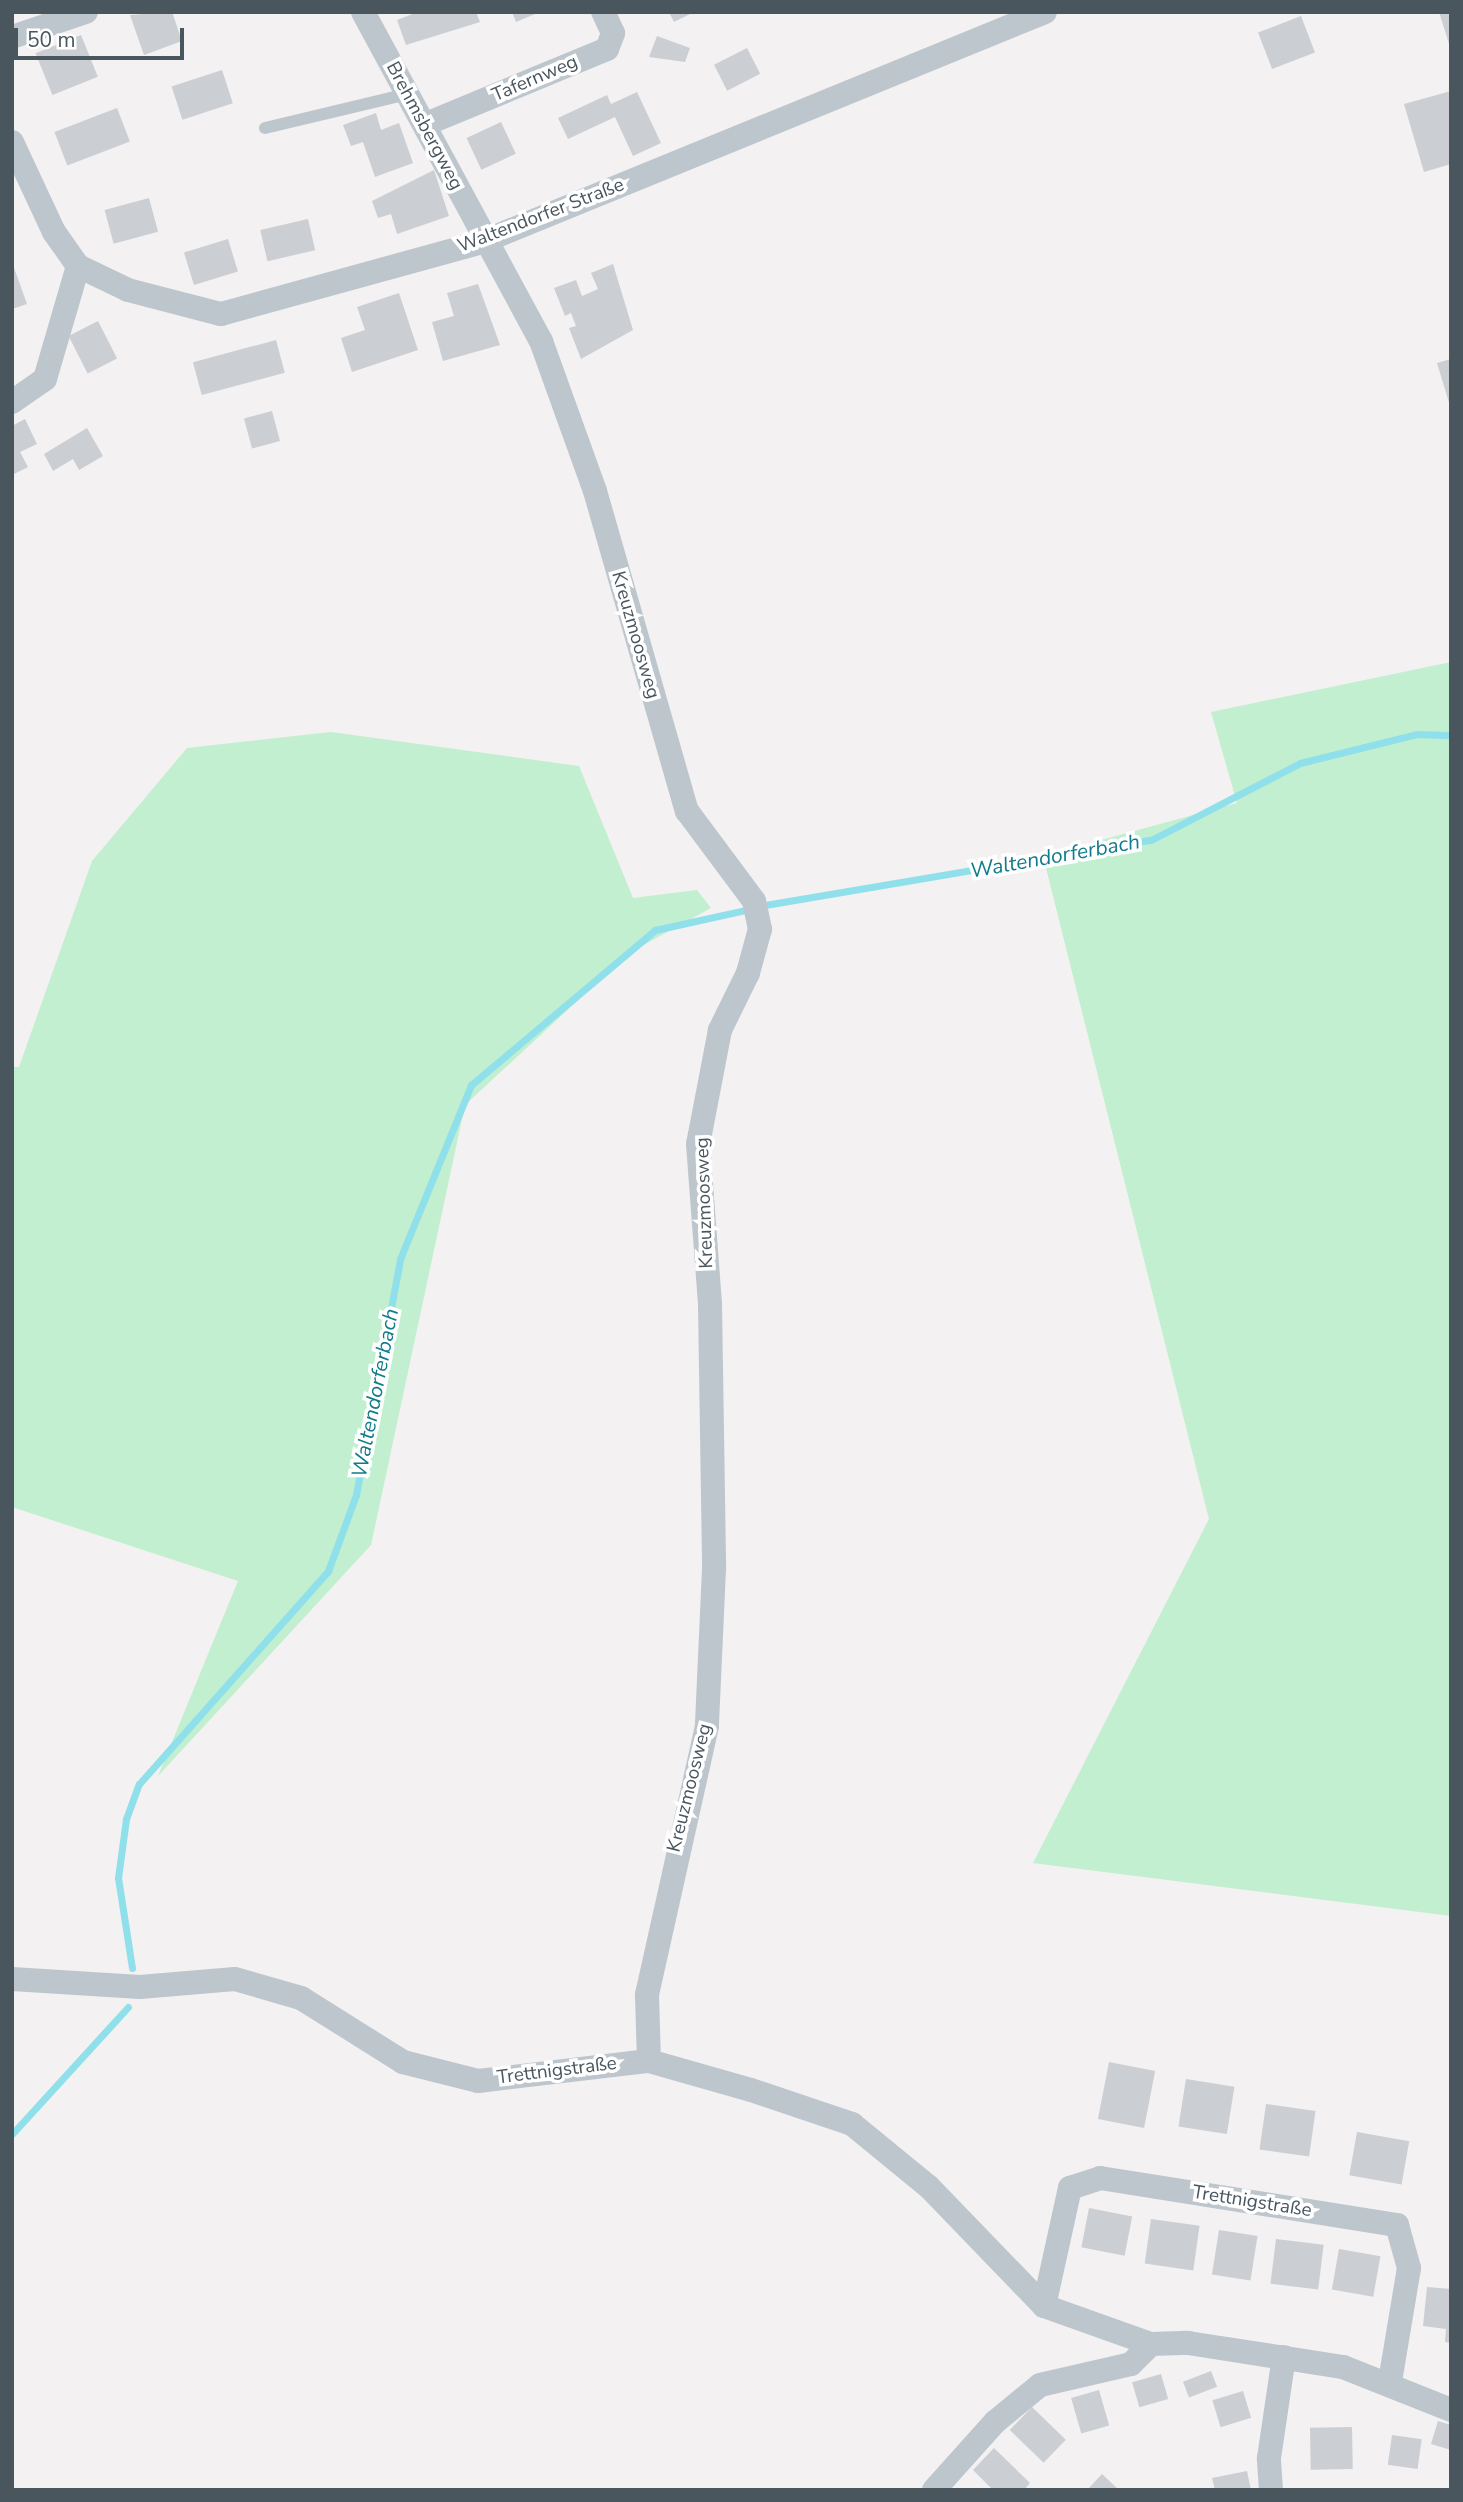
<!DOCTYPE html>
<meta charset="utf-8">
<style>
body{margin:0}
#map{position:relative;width:1463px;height:2502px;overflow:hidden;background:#f3f1f1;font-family:"Nunito Sans",sans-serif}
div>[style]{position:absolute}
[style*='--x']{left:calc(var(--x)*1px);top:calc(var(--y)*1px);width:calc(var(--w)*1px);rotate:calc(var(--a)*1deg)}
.green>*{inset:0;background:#c1efcf}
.stream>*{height:7px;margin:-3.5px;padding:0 3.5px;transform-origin:3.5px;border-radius:3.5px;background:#8fe0ea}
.building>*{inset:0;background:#cbced3;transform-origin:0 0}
.lane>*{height:12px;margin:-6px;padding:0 6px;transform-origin:6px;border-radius:6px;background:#bdc6cd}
.street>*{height:24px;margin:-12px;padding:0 12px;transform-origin:12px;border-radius:12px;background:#bdc6cd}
span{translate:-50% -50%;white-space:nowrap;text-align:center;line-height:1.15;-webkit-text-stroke:7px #fff;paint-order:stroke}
.street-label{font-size:19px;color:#49565e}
.water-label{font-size:21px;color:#107c8b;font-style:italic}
.frame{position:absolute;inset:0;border:14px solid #49565e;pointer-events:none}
.scale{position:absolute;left:14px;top:28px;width:170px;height:32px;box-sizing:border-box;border:4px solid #49565e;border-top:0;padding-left:9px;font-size:21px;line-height:24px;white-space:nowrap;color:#49565e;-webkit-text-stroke:5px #fff;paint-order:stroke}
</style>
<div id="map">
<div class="green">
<i style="clip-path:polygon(1451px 662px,1451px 1916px,1033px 1863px,1209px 1519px,1043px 856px,1237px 803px,1211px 712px)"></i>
<i style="clip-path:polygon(331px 732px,579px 766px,633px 898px,697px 890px,711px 908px,629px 953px,465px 1105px,371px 1545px,158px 1776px,238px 1581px,12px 1507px,12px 1067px,19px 1067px,92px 861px,187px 748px)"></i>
</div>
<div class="stream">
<i style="--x:765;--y:905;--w:391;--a:-9.6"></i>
<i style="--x:1151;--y:840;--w:168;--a:-27.3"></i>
<i style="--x:1300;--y:763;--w:121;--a:-13.9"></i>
<i style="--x:1417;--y:734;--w:34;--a:2"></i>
<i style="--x:132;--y:1968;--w:91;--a:-98.8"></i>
<i style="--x:118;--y:1878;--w:60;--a:-82.3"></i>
<i style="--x:126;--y:1819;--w:37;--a:-70"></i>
<i style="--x:139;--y:1784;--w:285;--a:-48.4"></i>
<i style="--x:328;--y:1571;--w:81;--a:-69.8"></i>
<i style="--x:356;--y:1495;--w:240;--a:-79.4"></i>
<i style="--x:400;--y:1259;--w:188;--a:-67.8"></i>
<i style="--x:471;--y:1085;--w:241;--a:-40.1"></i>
<i style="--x:655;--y:930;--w:92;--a:-12.5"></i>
<i style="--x:12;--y:2134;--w:172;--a:-47.6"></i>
</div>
<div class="building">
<i style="clip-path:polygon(172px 12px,182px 41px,144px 55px,130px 15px)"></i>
<i style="clip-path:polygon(418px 12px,476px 12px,480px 22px,406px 45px,397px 20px)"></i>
<i style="clip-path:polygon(512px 12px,540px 12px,516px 22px)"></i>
<i style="clip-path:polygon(669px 12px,694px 12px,674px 22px)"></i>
<i style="clip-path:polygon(1439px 12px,1451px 12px,1451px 47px,1450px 47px)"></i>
<i style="left:1301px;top:16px;width:39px;height:46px;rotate:69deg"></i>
<i style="left:81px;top:35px;width:45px;height:49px;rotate:68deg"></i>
<i style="clip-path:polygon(657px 36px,690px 48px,685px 62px,649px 57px)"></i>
<i style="left:747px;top:48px;width:29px;height:37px;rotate:63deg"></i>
<i style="left:222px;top:70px;width:35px;height:53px;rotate:72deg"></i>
<i style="clip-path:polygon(1451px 91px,1451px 164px,1424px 172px,1404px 104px)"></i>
<i style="clip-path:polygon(637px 92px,661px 143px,633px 156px,615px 117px,568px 139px,558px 118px,607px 95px,611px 104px)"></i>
<i style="left:117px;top:108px;width:36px;height:67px;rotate:69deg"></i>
<i style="clip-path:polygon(376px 113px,381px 130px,399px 123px,413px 163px,375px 177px,363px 142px,351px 146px,343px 125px)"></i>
<i style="left:501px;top:122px;width:35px;height:38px;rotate:65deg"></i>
<i style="clip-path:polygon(434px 170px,449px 216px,397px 234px,391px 214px,378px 218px,372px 201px)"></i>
<i style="left:149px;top:198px;width:35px;height:46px;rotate:75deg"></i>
<i style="left:308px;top:219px;width:32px;height:49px;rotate:77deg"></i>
<i style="left:228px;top:239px;width:34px;height:46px;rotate:73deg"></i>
<i style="clip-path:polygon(12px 262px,27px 304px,12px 309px)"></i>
<i style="clip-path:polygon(613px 264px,633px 330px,581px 359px,569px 328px,576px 326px,571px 313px,565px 316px,554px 288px,576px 280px,582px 296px,598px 289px,591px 273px)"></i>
<i style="clip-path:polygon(478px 284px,500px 345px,443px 361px,432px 322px,454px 316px,447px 293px)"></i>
<i style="clip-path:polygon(399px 293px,418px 350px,352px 372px,341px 338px,365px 330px,357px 307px)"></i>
<i style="left:98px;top:321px;width:42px;height:33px;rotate:63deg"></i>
<i style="left:276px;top:340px;width:34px;height:86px;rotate:75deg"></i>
<i style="clip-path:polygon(1451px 359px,1451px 406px,1450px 406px,1437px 363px)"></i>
<i style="left:272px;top:411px;width:31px;height:29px;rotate:75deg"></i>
<i style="clip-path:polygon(25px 419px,37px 444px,20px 452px,28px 467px,12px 475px,12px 426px)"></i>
<i style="clip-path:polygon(87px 428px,103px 456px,79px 470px,73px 459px,53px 471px,44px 454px)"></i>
<i style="left:1109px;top:2062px;width:47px;height:58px;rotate:11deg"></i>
<i style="left:1186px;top:2079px;width:49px;height:48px;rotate:9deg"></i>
<i style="left:1266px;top:2104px;width:50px;height:46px;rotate:8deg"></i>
<i style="left:1357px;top:2132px;width:53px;height:44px;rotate:10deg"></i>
<i style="left:1089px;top:2208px;width:44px;height:40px;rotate:11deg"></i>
<i style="left:1151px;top:2219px;width:49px;height:45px;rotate:8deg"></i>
<i style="left:1219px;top:2230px;width:39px;height:45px;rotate:9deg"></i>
<i style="left:1276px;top:2239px;width:48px;height:45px;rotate:7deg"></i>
<i style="left:1339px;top:2249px;width:42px;height:41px;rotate:10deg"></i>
<i style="clip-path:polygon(1427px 2287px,1451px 2289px,1451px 2343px,1445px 2342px,1446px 2329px,1423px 2326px)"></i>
<i style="left:1211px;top:2371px;width:17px;height:30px;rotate:69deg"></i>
<i style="left:1161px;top:2374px;width:26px;height:30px;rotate:74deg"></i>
<i style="left:1099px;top:2390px;width:37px;height:29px;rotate:74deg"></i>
<i style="left:1243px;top:2391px;width:28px;height:32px;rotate:73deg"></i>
<i style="left:1032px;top:2407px;width:47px;height:32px;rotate:44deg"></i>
<i style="clip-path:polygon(1438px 2421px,1451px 2425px,1451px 2450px,1431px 2444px)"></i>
<i style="left:1352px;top:2427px;width:42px;height:42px;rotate:89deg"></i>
<i style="left:1392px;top:2435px;width:30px;height:30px;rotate:8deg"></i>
<i style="clip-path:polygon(994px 2448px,1030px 2483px,1024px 2490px,993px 2490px,973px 2470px)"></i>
<i style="clip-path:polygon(1247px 2471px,1251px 2490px,1215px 2490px,1212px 2478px)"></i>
<i style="clip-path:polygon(1102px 2474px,1119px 2490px,1087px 2490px)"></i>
</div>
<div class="lane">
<i style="--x:265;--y:128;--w:147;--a:-13.4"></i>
</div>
<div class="street">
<i style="--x:363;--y:12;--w:374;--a:61.6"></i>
<i style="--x:541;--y:341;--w:159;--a:70.2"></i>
<i style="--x:595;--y:491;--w:333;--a:74"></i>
<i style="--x:687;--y:811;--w:112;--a:53.3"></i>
<i style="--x:754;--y:901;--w:29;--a:78"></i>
<i style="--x:760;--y:929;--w:46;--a:105.3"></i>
<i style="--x:748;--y:973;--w:64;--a:116.2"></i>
<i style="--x:720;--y:1030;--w:116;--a:100.9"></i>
<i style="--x:698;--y:1144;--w:161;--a:85.7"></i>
<i style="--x:710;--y:1305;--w:264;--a:89.1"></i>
<i style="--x:714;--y:1569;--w:157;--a:92.6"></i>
<i style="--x:707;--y:1726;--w:276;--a:102.6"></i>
<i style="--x:647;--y:1995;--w:66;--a:88.3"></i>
<i style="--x:12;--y:37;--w:78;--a:-18.7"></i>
<i style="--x:426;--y:124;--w:196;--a:-22.5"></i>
<i style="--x:607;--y:49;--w:17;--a:-69"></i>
<i style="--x:613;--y:33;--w:23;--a:-115"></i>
<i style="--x:12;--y:142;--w:99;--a:65"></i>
<i style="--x:54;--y:232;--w:42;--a:54.8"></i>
<i style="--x:78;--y:266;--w:55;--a:25.6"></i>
<i style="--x:128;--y:290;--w:96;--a:14.5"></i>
<i style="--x:221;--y:314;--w:271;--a:-15.4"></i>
<i style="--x:482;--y:242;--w:608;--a:-22.22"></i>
<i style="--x:12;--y:402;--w:40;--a:-34.9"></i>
<i style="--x:45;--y:379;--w:118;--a:-73.7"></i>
<i style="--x:12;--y:1979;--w:128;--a:3.6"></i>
<i style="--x:140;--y:1987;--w:95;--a:-4.8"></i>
<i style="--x:235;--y:1979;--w:69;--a:16.1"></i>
<i style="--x:301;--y:1998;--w:120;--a:32.1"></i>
<i style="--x:403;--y:2062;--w:77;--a:14.2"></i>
<i style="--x:478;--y:2081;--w:172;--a:-6.7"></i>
<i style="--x:649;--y:2061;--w:106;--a:15.9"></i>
<i style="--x:751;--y:2090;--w:107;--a:18.6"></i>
<i style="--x:852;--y:2124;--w:99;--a:39.3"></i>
<i style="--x:929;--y:2187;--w:165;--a:46"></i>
<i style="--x:1044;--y:2306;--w:114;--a:19.6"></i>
<i style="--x:1151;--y:2344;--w:37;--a:-2"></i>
<i style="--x:1188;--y:2343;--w:157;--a:8.8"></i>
<i style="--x:1343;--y:2367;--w:116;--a:21.7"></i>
<i style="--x:1044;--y:2306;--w:121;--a:-77.6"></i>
<i style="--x:1070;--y:2188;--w:32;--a:-18"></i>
<i style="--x:1100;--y:2178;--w:301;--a:9"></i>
<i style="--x:1397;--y:2225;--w:45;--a:74.4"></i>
<i style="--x:1409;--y:2268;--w:115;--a:99.5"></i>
<i style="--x:934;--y:2490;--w:91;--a:-48.1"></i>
<i style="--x:995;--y:2422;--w:58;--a:-39.4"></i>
<i style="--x:1040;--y:2385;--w:93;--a:-13"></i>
<i style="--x:1131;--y:2364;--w:28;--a:-45"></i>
<i style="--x:1271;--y:2490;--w:32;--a:-94"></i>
<i style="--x:1269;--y:2458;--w:102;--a:-81.6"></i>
</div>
<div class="street-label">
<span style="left:535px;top:79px;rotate:-23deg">Tafernweg</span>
<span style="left:424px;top:126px;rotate:62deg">Brehmsbergweg</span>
<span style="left:541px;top:216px;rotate:-21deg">Waltendorfer Straße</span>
<span style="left:635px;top:635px;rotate:74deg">Kreuzmoosweg</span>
<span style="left:705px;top:1203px;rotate:-92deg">Kreuzmoosweg</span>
<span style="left:690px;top:1788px;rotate:-76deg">Kreuzmoosweg</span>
<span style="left:557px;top:2071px;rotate:-7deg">Trettnigstraße</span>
<span style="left:1252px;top:2202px;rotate:9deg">Trettnigstraße</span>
</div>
<div class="water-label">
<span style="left:1055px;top:856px;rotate:-10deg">Waltendorferbach</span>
<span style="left:375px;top:1393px;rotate:-79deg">Waltendorferbach</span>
</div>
<div class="frame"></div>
<div class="scale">50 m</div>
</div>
